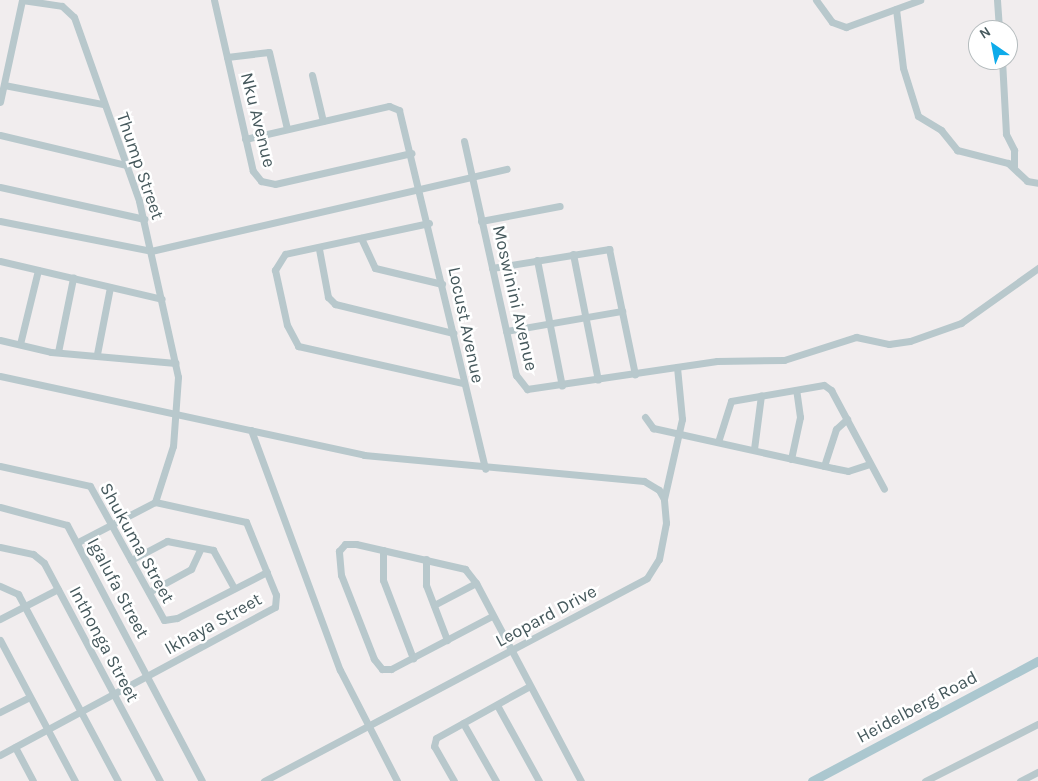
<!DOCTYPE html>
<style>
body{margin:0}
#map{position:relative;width:1038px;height:781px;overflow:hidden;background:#f1edee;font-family:Karla,sans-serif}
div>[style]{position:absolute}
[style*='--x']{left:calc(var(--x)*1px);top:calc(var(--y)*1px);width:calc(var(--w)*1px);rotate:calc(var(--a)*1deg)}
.minor>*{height:7px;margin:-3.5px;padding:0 3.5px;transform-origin:3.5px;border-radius:3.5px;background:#b8c8cc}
.major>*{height:9px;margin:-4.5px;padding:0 4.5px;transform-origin:4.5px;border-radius:4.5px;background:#abc7cf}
span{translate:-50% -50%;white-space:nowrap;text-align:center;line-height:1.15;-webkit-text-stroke:5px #fff;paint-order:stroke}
.street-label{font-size:18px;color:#45585c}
.north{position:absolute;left:968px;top:20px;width:50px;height:50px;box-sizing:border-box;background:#fff;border:1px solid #b5bcbe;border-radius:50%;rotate:327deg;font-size:14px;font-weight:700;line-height:20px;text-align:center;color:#45585c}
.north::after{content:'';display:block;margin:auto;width:18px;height:22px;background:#0eabea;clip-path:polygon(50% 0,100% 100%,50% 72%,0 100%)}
</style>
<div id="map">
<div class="minor">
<i style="--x:22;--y:0;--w:40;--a:8.5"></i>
<i style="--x:62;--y:6;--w:16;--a:43"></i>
<i style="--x:74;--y:17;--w:195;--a:70.5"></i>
<i style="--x:139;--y:201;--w:180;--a:77.5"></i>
<i style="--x:178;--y:377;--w:69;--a:94.1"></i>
<i style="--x:173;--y:446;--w:59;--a:107.8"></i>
<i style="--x:155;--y:502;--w:87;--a:152.5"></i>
<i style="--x:214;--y:0;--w:175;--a:77.2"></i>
<i style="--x:253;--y:171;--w:13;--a:51"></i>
<i style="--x:261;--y:181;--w:14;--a:12"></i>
<i style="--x:275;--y:184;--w:140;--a:-12.8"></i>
<i style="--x:816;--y:0;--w:27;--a:54"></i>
<i style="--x:832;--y:22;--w:15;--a:20"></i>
<i style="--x:846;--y:27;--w:79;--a:-20"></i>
<i style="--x:997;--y:0;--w:30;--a:86"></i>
<i style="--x:896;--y:9;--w:59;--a:83.2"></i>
<i style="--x:903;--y:68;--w:50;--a:72.6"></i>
<i style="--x:918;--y:116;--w:27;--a:31"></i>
<i style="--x:941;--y:130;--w:26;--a:51"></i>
<i style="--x:957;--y:150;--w:53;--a:14.3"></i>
<i style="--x:1008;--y:163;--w:26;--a:43"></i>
<i style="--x:1027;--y:181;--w:11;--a:10"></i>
<i style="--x:227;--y:57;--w:42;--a:-6.8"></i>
<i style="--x:269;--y:52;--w:79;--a:76.8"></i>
<i style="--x:1002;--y:60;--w:74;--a:86.9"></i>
<i style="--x:1006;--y:134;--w:18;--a:63"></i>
<i style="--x:1014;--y:150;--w:16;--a:90"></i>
<i style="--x:312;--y:75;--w:47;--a:76.6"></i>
<i style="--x:4;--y:85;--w:101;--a:10.9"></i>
<i style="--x:0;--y:102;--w:104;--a:-77.8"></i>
<i style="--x:0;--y:135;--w:130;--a:13.4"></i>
<i style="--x:245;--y:139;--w:148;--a:-12.9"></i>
<i style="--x:389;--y:106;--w:11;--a:22"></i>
<i style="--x:399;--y:110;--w:369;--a:76.5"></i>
<i style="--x:464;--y:141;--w:240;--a:77.5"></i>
<i style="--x:516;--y:375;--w:18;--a:52"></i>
<i style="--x:527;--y:389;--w:192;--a:-8.4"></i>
<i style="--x:717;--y:361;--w:67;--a:-0.9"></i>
<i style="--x:784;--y:360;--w:76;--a:-17.7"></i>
<i style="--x:856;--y:337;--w:34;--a:12"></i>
<i style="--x:889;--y:344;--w:21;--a:-8"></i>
<i style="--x:910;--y:341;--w:54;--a:-19.4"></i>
<i style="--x:961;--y:323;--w:95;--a:-35.5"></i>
<i style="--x:0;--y:187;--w:148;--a:12.5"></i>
<i style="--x:0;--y:221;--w:154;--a:11.2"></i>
<i style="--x:151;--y:251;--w:365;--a:-13"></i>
<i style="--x:481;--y:221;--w:80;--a:-10.8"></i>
<i style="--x:429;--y:223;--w:147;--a:167.9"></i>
<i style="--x:285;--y:254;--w:19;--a:122"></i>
<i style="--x:275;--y:270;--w:56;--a:77.7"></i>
<i style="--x:287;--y:325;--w:24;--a:62"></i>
<i style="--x:298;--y:346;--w:168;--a:12.7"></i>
<i style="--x:361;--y:238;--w:33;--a:65"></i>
<i style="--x:375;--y:268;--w:69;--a:13.4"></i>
<i style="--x:319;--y:249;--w:49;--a:79.4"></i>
<i style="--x:328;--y:297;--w:10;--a:45"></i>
<i style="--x:335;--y:304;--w:122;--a:13.8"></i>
<i style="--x:573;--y:254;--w:128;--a:78.8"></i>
<i style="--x:537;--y:260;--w:128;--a:78.8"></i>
<i style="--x:0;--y:261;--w:166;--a:13.2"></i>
<i style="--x:492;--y:268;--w:119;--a:-9.2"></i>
<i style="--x:609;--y:249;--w:128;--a:78.3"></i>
<i style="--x:506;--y:331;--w:118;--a:-9.8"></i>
<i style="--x:0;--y:340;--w:52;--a:13.2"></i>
<i style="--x:51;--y:352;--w:125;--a:5"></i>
<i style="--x:20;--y:344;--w:76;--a:-76.3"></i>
<i style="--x:58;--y:352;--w:76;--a:-78.5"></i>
<i style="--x:97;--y:354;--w:68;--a:-79"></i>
<i style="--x:0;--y:376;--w:372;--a:12.2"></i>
<i style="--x:364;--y:455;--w:281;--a:5.3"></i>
<i style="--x:644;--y:481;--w:17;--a:31"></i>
<i style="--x:659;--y:490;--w:10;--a:61"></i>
<i style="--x:645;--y:417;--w:14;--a:54"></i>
<i style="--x:653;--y:428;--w:184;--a:12.5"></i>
<i style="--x:833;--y:468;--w:15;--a:11"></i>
<i style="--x:848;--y:471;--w:23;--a:-18"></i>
<i style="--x:251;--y:430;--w:256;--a:69.7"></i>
<i style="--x:340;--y:670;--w:125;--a:62.8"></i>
<i style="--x:718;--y:442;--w:43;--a:-72.4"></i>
<i style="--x:731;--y:401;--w:94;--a:-9.8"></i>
<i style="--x:824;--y:385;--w:9;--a:36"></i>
<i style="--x:831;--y:390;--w:112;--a:61.8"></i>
<i style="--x:754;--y:449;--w:54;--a:-82.6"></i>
<i style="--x:791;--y:459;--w:43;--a:-77.9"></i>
<i style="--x:800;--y:417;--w:27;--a:-98"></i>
<i style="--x:0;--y:466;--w:92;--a:12.5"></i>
<i style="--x:90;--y:486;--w:153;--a:61.1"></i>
<i style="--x:164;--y:620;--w:13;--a:-9"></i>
<i style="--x:177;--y:618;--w:101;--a:-27.1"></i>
<i style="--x:824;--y:466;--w:39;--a:-72"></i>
<i style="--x:836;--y:429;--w:15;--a:-42"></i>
<i style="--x:0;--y:507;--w:69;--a:15"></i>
<i style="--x:67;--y:525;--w:289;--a:62.2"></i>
<i style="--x:0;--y:547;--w:34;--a:12"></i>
<i style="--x:33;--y:554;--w:14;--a:39"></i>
<i style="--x:44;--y:563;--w:247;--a:62"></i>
<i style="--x:383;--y:550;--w:30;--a:90"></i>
<i style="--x:383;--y:580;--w:84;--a:69"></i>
<i style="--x:426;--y:559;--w:26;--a:90"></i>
<i style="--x:426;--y:585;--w:59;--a:69.1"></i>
<i style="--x:131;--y:560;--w:41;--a:-27.8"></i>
<i style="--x:167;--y:541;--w:47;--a:11.1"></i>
<i style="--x:213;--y:550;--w:43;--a:61.1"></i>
<i style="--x:0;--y:586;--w:20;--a:24"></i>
<i style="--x:18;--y:594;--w:212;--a:61.9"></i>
<i style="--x:149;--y:592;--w:48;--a:-28.7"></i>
<i style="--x:191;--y:569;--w:23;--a:-65"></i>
<i style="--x:434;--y:605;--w:47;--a:-27.6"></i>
<i style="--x:492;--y:616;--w:114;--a:152.3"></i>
<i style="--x:391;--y:669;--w:9;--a:180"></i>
<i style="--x:382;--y:669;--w:13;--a:-129"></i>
<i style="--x:374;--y:659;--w:90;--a:-111.4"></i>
<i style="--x:341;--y:575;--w:24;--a:-95"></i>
<i style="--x:339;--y:551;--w:9;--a:-49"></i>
<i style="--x:345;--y:544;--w:11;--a:0"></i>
<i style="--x:356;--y:544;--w:112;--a:12.9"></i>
<i style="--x:465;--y:569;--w:18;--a:52"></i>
<i style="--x:476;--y:583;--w:224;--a:62.1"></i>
<i style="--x:0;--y:619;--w:65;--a:-27.3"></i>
<i style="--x:0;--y:640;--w:160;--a:62"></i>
<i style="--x:497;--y:705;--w:87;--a:61.1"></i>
<i style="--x:0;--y:712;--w:33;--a:-27"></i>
<i style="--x:463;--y:723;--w:67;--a:60.4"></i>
<i style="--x:15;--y:747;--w:38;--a:62"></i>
<i style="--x:0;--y:755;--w:312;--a:-28.3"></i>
<i style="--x:275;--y:607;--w:12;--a:-85"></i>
<i style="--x:276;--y:595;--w:79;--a:-112.3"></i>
<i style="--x:246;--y:522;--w:93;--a:-167.6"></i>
<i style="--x:264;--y:781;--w:433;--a:-27.9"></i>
<i style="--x:647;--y:578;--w:22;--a:-58"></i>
<i style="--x:659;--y:559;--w:37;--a:-79"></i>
<i style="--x:666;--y:523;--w:24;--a:-95"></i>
<i style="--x:664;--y:499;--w:82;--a:-77.3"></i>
<i style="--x:682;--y:419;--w:52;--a:-95.5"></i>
<i style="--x:454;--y:781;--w:40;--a:-119.7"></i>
<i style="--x:434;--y:746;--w:8;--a:-76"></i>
<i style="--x:436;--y:738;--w:107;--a:-29"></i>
<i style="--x:925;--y:781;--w:127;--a:-26.8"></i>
<i style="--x:1020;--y:781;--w:20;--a:-27"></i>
</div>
<div class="major">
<i style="--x:812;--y:781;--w:256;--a:-28"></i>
</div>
<div class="street-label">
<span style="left:258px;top:120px;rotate:76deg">Nku Avenue</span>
<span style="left:140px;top:166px;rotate:71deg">Thump Street</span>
<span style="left:515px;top:298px;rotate:77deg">Moswinini Avenue</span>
<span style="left:466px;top:325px;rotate:78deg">Locust Avenue</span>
<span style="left:137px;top:543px;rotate:61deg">Shukuma Street</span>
<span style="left:118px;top:588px;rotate:62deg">Igalufa Street</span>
<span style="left:546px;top:616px;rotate:-28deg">Leopard Drive</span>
<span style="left:213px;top:624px;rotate:-29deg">Ikhaya Street</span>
<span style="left:104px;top:644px;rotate:62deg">Inthonga Street</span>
<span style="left:917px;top:707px;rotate:-28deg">Heidelberg Road</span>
</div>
<div class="north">N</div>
</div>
